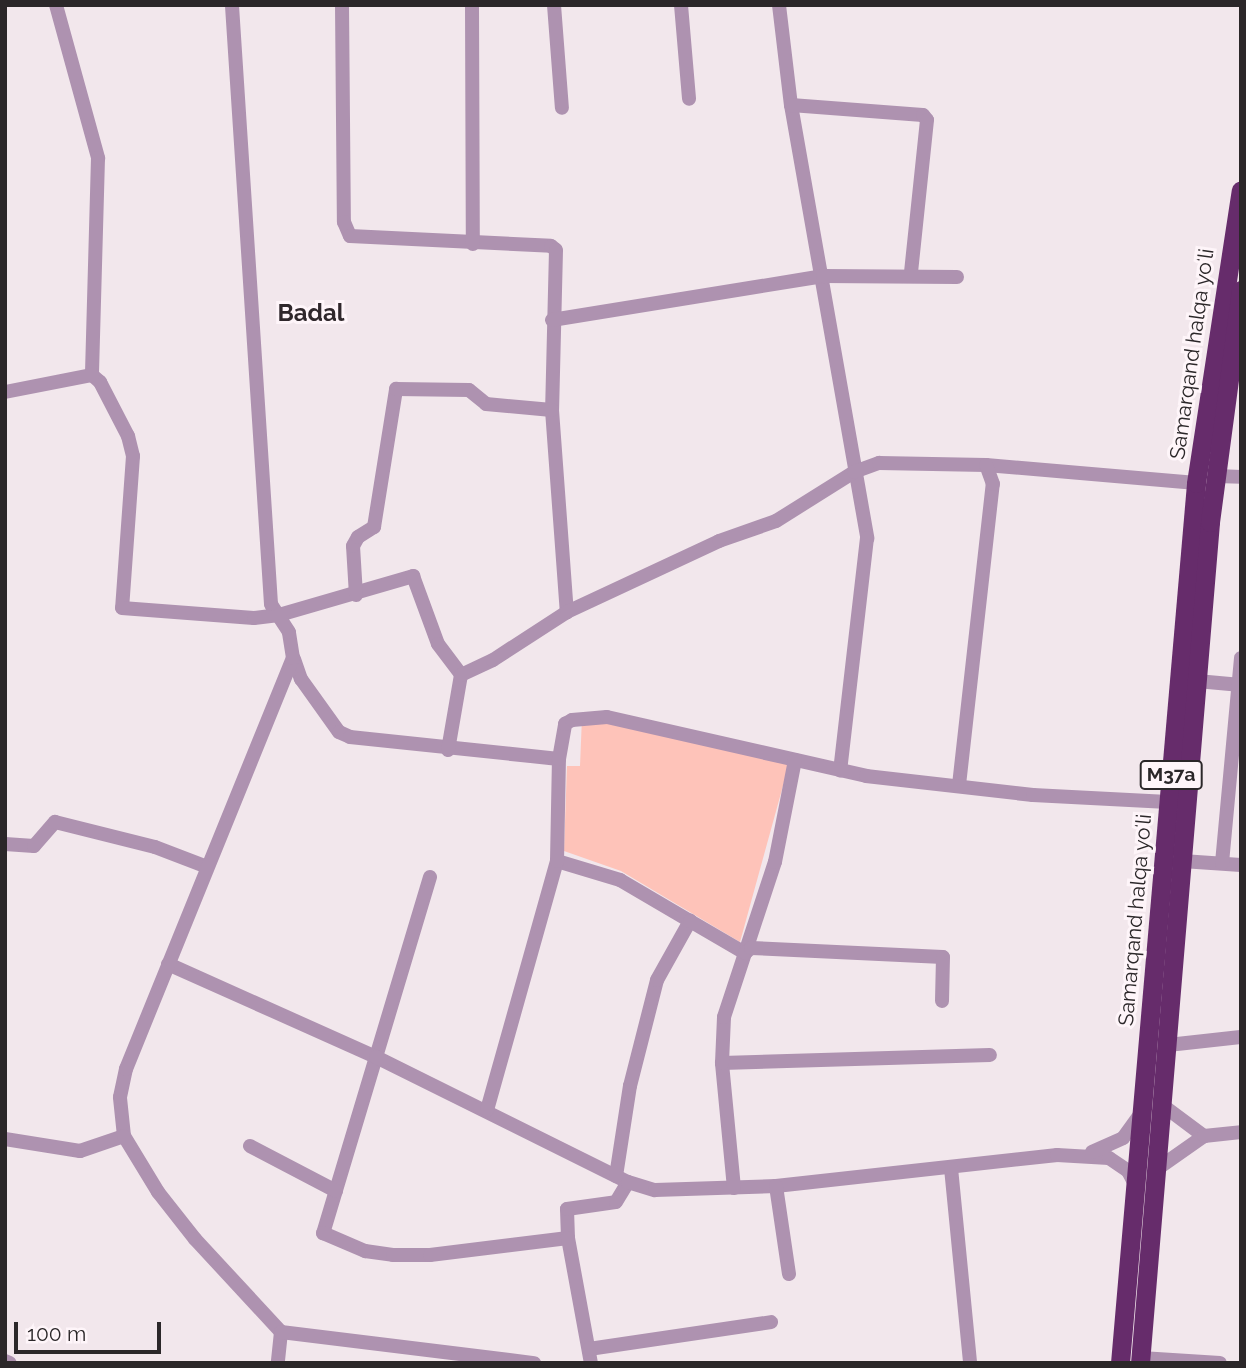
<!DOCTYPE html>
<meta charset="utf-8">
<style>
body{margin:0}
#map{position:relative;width:1246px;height:1368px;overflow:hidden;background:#f2e7ec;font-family:Raleway,sans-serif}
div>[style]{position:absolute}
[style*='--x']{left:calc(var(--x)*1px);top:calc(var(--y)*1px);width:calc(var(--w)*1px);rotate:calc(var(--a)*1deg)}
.green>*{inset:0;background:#fec3b9}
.minor>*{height:14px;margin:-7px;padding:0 7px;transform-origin:7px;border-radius:7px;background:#ae92b0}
.highway>*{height:19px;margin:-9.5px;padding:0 9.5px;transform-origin:9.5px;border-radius:9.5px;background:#662c6b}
span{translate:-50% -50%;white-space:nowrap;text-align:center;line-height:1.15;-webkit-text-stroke:6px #fef5f9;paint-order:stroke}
.shield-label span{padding:2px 5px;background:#fef5f9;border:2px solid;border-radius:5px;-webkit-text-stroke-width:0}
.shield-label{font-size:19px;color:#2b2729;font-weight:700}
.street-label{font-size:21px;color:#2b2729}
.quarter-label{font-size:24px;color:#2f272b;font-weight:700}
.frame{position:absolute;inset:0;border:7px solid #2b2729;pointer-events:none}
.scale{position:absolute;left:14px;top:1322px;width:147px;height:32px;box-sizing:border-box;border:4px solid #2b2729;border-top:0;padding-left:9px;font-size:21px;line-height:24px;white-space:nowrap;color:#2b2729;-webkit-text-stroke:5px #fef5f9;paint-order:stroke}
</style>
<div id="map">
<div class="green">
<i style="clip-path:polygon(582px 717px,789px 764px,740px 942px,621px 871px,564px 851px,567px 766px,580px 766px)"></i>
</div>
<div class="minor">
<i style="--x:56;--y:5;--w:159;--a:74.6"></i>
<i style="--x:98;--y:158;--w:217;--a:91.6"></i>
<i style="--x:92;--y:375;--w:11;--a:41"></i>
<i style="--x:100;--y:382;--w:61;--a:62.6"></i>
<i style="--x:128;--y:436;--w:21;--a:76"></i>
<i style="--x:133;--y:456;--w:152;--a:94.1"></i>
<i style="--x:122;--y:608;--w:132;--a:4.3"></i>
<i style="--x:254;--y:618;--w:25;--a:-7"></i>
<i style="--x:279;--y:615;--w:140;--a:-16.2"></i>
<i style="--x:413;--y:576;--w:72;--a:69.8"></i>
<i style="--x:438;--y:644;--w:39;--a:53"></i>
<i style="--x:342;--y:5;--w:217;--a:89.5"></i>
<i style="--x:344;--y:222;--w:15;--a:67"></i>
<i style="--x:350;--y:236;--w:201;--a:2.8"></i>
<i style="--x:551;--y:246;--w:6;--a:39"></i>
<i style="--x:556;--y:250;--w:160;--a:91.4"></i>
<i style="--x:552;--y:410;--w:203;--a:85.8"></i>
<i style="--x:472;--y:5;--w:239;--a:89.8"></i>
<i style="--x:554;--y:5;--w:103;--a:85.6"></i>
<i style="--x:681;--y:5;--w:94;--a:85.1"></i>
<i style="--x:779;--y:5;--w:101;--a:83.2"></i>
<i style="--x:791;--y:105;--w:440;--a:80"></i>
<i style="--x:867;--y:538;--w:234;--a:96.6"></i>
<i style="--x:791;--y:105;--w:132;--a:4.3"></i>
<i style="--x:923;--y:115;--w:6;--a:51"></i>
<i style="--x:927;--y:120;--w:154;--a:96"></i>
<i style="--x:552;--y:320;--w:275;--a:-9.2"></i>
<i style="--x:823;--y:276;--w:134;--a:0.4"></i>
<i style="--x:5;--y:392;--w:89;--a:-11.1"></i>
<i style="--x:1216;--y:476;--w:25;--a:2"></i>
<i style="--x:356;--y:595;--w:49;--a:-93.5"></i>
<i style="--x:353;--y:546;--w:10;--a:-61"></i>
<i style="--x:358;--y:537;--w:19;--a:-32"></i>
<i style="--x:374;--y:527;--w:140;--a:-80.9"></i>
<i style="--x:396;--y:389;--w:73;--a:0.8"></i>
<i style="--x:469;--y:390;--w:22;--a:39"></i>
<i style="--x:486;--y:404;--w:66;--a:5.2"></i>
<i style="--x:294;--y:659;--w:21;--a:71"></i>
<i style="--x:301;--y:679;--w:65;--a:54.4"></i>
<i style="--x:339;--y:732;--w:12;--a:24"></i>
<i style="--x:350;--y:737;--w:210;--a:6"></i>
<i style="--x:1197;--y:681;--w:44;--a:5.2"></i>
<i style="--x:448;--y:750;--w:76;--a:-80.2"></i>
<i style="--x:461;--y:675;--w:35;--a:-25"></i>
<i style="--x:493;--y:660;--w:88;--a:-33"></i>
<i style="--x:567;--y:612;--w:168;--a:-25"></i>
<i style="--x:719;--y:541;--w:60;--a:-19.3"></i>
<i style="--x:776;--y:521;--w:92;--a:-32.1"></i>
<i style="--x:854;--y:472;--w:27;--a:-20"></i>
<i style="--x:879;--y:463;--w:107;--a:1.1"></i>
<i style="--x:986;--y:465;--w:211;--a:4.9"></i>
<i style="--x:959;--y:785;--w:303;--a:-83.6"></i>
<i style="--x:993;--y:484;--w:20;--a:-110"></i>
<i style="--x:5;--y:844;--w:29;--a:4"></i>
<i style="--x:34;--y:846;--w:32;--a:-49"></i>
<i style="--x:55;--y:822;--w:103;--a:14"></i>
<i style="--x:155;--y:847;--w:56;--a:21"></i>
<i style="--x:557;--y:861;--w:66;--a:16.8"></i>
<i style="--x:620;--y:880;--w:81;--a:30.4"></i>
<i style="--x:1182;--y:861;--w:59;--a:3.9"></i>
<i style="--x:1222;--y:863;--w:206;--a:-84.7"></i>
<i style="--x:430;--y:877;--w:372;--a:106.7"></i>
<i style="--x:323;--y:1233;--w:46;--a:23.2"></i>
<i style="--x:365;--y:1251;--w:28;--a:8"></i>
<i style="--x:393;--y:1255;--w:37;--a:0"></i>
<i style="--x:430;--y:1255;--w:139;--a:-7"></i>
<i style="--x:568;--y:1238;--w:29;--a:-92"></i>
<i style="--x:567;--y:1209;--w:49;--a:-8.1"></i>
<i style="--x:616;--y:1202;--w:23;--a:-59"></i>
<i style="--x:168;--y:964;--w:228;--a:24.1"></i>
<i style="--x:376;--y:1057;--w:281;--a:26.4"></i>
<i style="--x:628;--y:1182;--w:28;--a:17"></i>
<i style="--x:655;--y:1190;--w:121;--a:-1.9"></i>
<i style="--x:776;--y:1186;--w:283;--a:-6.3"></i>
<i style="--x:1057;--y:1155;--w:52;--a:3.3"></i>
<i style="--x:1109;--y:1158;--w:23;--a:34"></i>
<i style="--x:1128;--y:1171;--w:15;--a:62"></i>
<i style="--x:1168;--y:1045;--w:73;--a:-6.3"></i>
<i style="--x:722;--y:1063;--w:268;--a:-1.7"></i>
<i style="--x:1161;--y:1104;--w:54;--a:36.7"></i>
<i style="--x:487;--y:1110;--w:259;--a:-74.3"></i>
<i style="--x:557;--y:861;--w:102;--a:-88.9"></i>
<i style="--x:559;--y:759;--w:36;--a:-80"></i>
<i style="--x:565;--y:724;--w:8;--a:-30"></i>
<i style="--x:572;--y:720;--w:35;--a:-5"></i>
<i style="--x:607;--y:717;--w:266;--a:12.8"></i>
<i style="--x:866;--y:776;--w:168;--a:6.5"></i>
<i style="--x:1033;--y:795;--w:135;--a:3"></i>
<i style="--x:124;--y:1136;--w:39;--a:-96"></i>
<i style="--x:120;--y:1097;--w:29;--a:-78"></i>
<i style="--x:126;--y:1069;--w:444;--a:-67.9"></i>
<i style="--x:293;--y:658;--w:26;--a:-99"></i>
<i style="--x:289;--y:632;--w:33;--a:-123"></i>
<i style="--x:271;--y:604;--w:600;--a:-93.73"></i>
<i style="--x:5;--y:1139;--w:76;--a:9.1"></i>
<i style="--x:80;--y:1151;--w:46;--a:-18.8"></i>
<i style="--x:124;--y:1136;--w:66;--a:58.7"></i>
<i style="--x:158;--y:1192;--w:60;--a:51.8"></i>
<i style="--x:195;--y:1239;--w:127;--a:47.2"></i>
<i style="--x:281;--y:1332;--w:31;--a:96"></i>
<i style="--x:250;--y:1146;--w:97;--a:27.6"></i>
<i style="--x:1092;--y:1152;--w:34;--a:-24"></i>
<i style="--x:1123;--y:1138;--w:32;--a:-54"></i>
<i style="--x:951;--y:1168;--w:196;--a:84.4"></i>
<i style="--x:1157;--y:1169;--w:57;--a:-35.1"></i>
<i style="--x:1204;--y:1136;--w:37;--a:-6"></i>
<i style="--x:616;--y:1176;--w:91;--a:-81.2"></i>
<i style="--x:630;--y:1086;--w:109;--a:-75.7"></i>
<i style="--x:657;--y:980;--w:68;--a:-60.8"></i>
<i style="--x:690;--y:921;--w:64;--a:30.2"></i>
<i style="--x:745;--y:953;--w:96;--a:-71.8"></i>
<i style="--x:775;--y:862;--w:104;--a:-78.9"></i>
<i style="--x:776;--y:1186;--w:89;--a:81.6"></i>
<i style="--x:734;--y:1188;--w:126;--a:-95.5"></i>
<i style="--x:722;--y:1063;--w:46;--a:-87.5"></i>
<i style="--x:724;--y:1017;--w:67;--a:-71.8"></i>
<i style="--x:745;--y:953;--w:8;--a:-40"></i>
<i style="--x:751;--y:948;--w:192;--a:2.7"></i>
<i style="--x:943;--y:957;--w:44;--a:91.3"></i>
<i style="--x:568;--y:1238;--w:127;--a:79.6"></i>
<i style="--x:281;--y:1332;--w:255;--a:7"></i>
<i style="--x:589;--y:1349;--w:184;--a:-8.4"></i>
<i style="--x:1141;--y:1358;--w:79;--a:3.6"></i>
<i style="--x:5;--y:1361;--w:5;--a:22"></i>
</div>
<div class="highway">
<i style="--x:1120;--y:1363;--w:883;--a:-85.06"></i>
<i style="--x:1196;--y:483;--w:296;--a:-81.3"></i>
<i style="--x:1140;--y:1363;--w:844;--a:-85.24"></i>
<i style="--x:1210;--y:522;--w:234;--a:-82.4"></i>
</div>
<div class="shield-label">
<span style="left:1171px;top:775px">M37a</span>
</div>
<div class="street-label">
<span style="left:1192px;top:354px;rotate:-82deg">Samarqand halqa yoʻli</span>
<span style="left:1135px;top:920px;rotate:-85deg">Samarqand halqa yoʻli</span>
</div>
<div class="quarter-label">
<span style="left:311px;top:313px">Badal</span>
</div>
<div class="frame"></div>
<div class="scale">100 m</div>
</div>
